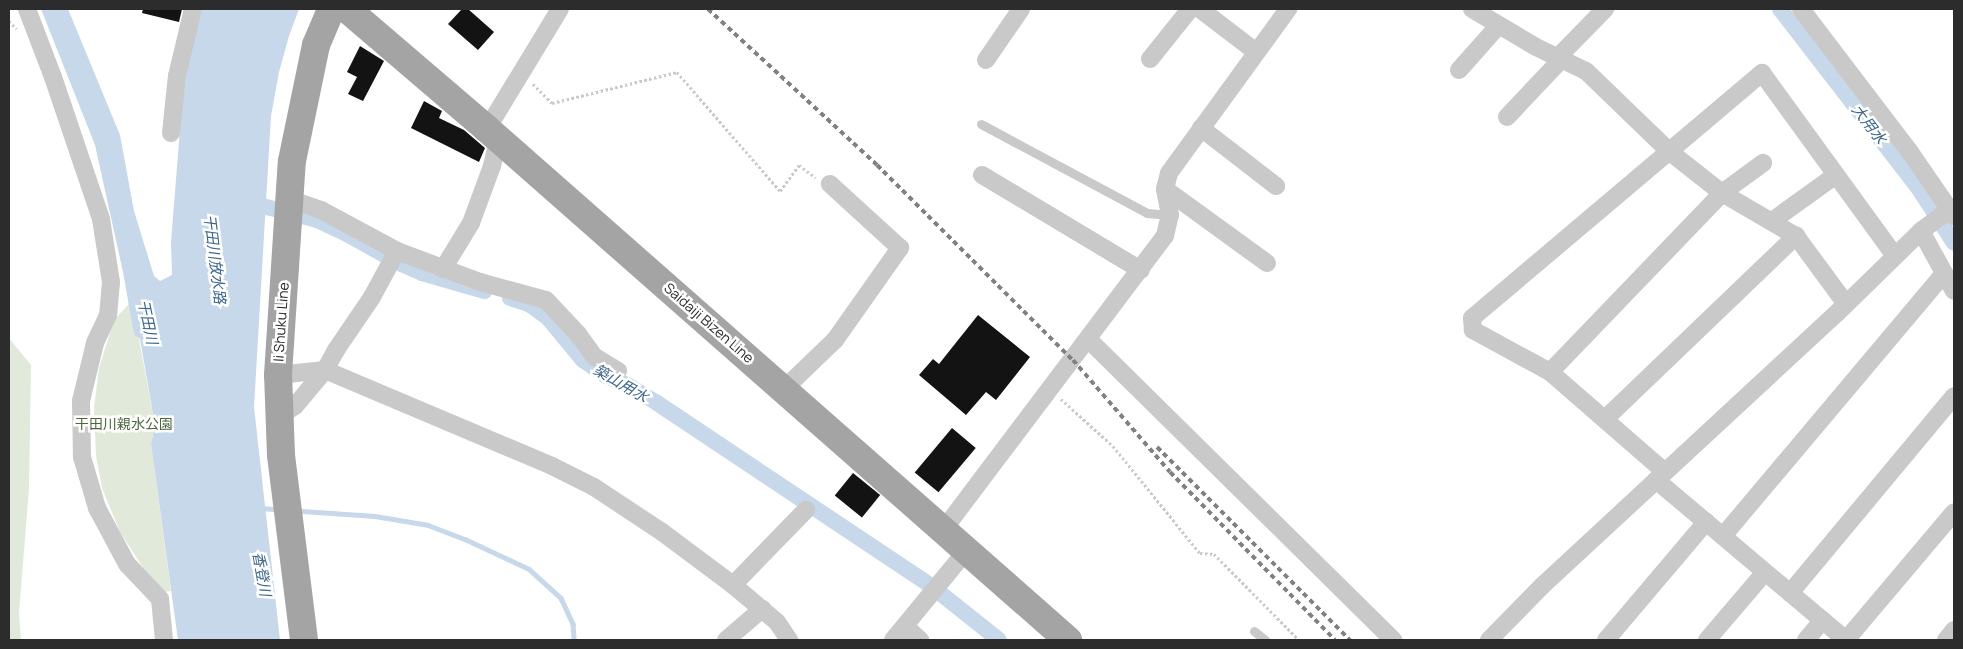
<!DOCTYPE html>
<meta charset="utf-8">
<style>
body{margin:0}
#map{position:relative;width:1963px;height:649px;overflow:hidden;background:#fff;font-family:Manrope,"Noto Sans JP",sans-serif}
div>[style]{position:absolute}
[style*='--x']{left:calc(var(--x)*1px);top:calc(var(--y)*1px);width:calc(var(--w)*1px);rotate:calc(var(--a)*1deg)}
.green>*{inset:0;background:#e1eada}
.water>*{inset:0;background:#c6d8ea}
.stream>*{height:4.5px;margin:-2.25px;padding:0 2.25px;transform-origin:2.25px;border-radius:2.25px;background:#c6d8ea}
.canal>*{height:16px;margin:-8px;padding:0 8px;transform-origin:8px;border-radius:8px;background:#c6d8ea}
.building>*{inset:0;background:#131313;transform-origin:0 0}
.path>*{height:2.5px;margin-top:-1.25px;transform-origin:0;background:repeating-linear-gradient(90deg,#c9c9c9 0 2.5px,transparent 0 5px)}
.lane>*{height:9px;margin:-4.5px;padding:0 4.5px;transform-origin:4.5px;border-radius:4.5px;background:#c9c9c9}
.street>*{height:18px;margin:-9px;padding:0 9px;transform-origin:9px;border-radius:9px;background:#c9c9c9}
.primary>*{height:28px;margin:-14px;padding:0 14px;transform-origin:14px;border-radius:14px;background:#a4a4a4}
.rail>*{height:4px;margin-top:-2px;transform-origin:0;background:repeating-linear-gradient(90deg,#818181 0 5px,transparent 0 9px)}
span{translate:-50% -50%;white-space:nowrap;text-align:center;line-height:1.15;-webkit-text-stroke:5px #fff;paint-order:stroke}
.street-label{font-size:14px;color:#2c2c2c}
.park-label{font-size:14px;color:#4b673b}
.water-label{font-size:15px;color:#3d668c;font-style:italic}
.frame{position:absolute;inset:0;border:10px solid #2c2c2c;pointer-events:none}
</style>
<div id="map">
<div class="green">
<i style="clip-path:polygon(129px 304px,134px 335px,139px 339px,155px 426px,151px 444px,171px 591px,164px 592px,149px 577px,120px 532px,102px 488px,96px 456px,94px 407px,99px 368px,114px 320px)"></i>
<i style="clip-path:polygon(9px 338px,31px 365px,29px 489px,19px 613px,21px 640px,9px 640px)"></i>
</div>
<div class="water">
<i style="clip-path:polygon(41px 9px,68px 9px,120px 135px,134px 211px,154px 276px,160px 281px,172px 275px,171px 242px,182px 104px,189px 57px,202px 9px,299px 9px,289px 36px,279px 72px,271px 116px,254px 407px,280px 640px,178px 640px,151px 444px,155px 426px,140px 339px,134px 335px,123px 272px,95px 145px)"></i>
</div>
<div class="stream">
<i style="--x:260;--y:508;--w:14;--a:4"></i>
<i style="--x:302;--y:511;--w:73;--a:3.9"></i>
<i style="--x:375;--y:516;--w:54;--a:9.6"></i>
<i style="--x:428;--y:525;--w:40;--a:21"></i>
<i style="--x:465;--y:539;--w:71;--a:25.1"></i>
<i style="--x:529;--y:569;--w:43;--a:42.2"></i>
<i style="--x:561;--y:598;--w:29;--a:65"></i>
<i style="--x:573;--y:624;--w:16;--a:86"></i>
</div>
<div class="canal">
<i style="--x:1780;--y:9;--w:227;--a:52.3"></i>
<i style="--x:1919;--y:189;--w:64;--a:57.1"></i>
<i style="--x:262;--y:206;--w:13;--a:13"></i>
<i style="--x:302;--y:216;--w:16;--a:15"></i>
<i style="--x:317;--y:220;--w:31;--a:25"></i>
<i style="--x:345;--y:233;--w:62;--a:29.1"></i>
<i style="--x:399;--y:263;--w:25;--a:23"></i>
<i style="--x:422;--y:273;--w:65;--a:16.2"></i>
<i style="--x:510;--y:298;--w:20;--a:18"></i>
<i style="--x:529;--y:304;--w:24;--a:36"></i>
<i style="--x:548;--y:318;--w:55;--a:50.2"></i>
<i style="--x:583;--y:360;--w:28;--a:35"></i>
<i style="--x:606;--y:376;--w:25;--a:23"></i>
<i style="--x:629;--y:386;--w:33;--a:31"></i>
<i style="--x:657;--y:403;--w:326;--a:33.7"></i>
<i style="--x:940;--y:593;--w:75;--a:38.5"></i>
</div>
<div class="building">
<i style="clip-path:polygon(143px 9px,182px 9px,179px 22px,142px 13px)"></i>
<i style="clip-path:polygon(462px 9px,468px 9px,494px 32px,478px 50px,448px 24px)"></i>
<i style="clip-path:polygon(360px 46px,384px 61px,363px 101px,348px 94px,357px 77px,347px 72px)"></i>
<i style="clip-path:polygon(424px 101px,442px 111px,439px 118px,464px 130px,485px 148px,479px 162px,411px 128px)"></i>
<i style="clip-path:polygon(978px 315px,1030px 357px,996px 400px,986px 392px,966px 415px,919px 375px,933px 359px,939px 364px)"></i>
<i style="left:952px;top:428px;width:31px;height:58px;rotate:40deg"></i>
<i style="left:853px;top:473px;width:35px;height:29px;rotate:39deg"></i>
</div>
<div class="path">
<i style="--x:9;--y:21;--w:11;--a:45"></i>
<i style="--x:533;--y:84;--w:27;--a:45"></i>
<i style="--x:552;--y:103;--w:129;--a:-13.9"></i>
<i style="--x:677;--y:72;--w:157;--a:49.1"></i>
<i style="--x:780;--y:191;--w:32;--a:-54"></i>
<i style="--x:799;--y:165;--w:21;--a:37"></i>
<i style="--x:1061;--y:399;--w:70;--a:42.1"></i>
<i style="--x:1113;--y:446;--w:138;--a:50.9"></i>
<i style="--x:1200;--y:553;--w:14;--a:4"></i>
<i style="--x:1214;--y:554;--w:121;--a:45.3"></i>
</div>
<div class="lane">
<i style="--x:981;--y:124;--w:188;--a:28.2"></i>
<i style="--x:1147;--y:213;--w:23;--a:5"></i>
<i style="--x:1254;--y:631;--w:14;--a:39"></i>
</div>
<div class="street">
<i style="--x:27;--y:9;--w:73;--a:69.1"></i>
<i style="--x:53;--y:77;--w:150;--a:71.3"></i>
<i style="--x:101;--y:219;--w:64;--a:81"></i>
<i style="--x:111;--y:282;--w:33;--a:95"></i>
<i style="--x:108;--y:315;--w:31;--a:115"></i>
<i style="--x:95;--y:343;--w:60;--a:103.6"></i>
<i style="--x:81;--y:401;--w:56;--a:89"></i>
<i style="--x:82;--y:457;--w:53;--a:73.6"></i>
<i style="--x:97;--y:508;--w:64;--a:61.8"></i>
<i style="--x:127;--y:564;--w:48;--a:46.7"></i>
<i style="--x:160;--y:599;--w:41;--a:84.4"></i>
<i style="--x:1200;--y:9;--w:71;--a:37.5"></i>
<i style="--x:1472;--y:9;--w:74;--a:30.7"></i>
<i style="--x:1536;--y:47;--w:55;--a:25.6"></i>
<i style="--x:1586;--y:71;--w:117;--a:44"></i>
<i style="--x:1670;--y:152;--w:66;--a:38.3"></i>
<i style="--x:1722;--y:193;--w:86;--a:30.2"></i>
<i style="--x:1796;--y:236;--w:84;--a:53.7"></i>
<i style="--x:1801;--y:9;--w:180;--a:52.7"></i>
<i style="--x:1910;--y:152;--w:78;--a:55.5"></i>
<i style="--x:1150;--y:59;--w:64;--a:-51.3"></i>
<i style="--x:986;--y:60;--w:62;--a:-55.5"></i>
<i style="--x:1459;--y:70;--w:60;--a:-48.4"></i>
<i style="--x:1507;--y:117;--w:71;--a:-46.7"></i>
<i style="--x:1556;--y:65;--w:9;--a:-72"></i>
<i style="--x:1559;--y:56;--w:66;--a:-45.6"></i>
<i style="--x:1201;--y:128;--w:95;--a:37.7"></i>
<i style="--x:487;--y:129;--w:140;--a:-58.7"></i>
<i style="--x:171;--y:133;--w:57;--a:-84"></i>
<i style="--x:177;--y:76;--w:69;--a:-76.6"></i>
<i style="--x:982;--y:175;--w:185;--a:30.9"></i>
<i style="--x:1165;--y:189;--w:126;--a:36"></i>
<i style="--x:289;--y:199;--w:34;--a:19"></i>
<i style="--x:321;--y:210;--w:86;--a:28.3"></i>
<i style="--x:397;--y:251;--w:89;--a:20.5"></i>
<i style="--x:480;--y:282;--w:68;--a:15.3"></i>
<i style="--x:546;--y:300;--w:47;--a:46.7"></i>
<i style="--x:578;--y:334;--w:29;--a:54"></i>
<i style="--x:595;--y:357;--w:27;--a:31"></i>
<i style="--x:1772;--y:221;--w:79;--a:-35.7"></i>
<i style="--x:1921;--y:231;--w:68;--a:61.2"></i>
<i style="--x:443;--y:269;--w:54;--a:-58.7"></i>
<i style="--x:471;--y:223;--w:61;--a:-69.8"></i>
<i style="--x:492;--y:166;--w:28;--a:-77"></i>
<i style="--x:1088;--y:339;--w:429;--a:44.6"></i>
<i style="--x:1550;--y:372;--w:248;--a:-46.1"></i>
<i style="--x:1722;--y:193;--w:51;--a:-36.2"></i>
<i style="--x:278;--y:375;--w:47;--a:-6.1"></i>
<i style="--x:325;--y:370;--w:246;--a:22.9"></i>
<i style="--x:552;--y:466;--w:47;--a:26.6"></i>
<i style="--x:594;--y:487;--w:82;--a:33.5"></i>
<i style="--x:662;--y:532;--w:89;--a:36.7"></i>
<i style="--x:733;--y:585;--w:57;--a:40.1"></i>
<i style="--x:777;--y:622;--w:22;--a:56"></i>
<i style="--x:784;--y:389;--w:71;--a:-43.9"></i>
<i style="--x:835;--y:340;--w:113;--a:-54.8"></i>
<i style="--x:900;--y:248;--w:95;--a:-137.6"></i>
<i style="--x:279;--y:416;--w:19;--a:-32"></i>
<i style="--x:295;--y:406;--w:47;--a:-50.2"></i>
<i style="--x:325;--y:370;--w:23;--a:-61"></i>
<i style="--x:336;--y:350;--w:64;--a:-55.8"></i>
<i style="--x:372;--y:297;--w:52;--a:-61.5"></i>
<i style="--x:1605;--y:419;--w:265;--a:-43.8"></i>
<i style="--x:1665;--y:472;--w:152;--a:-139"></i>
<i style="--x:1550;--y:372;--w:88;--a:-151.4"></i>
<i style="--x:1473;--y:330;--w:12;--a:-95"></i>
<i style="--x:1472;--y:318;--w:380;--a:-40.2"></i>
<i style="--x:1762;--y:73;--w:226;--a:54"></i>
<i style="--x:1656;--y:480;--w:248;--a:40.1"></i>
<i style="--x:944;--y:529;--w:367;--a:-53"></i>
<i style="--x:1165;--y:236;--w:22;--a:-77"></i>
<i style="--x:1170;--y:215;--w:26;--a:-101"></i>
<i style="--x:1165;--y:189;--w:16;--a:-76"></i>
<i style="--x:1169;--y:173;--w:203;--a:-54"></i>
<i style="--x:1723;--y:536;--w:343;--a:-49.9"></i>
<i style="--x:733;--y:585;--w:105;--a:-45.8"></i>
<i style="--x:1790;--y:593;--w:256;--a:-50.2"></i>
<i style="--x:905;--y:626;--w:21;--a:43"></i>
<i style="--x:726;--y:640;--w:48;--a:-40.7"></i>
<i style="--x:893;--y:640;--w:117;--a:-50.6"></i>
<i style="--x:1489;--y:640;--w:76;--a:-45.5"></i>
<i style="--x:1542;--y:586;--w:402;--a:-42.8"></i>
<i style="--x:1837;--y:313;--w:117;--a:-44.3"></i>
<i style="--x:1921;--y:231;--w:36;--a:-37"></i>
<i style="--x:1606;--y:640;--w:155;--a:-49.7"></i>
<i style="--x:1707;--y:640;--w:89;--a:-49.5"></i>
<i style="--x:1806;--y:640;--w:26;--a:-50"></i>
<i style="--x:1846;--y:640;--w:167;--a:-49.8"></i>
<i style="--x:1946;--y:640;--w:13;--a:-51"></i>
</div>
<div class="primary">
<i style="--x:347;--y:9;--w:184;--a:40.6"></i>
<i style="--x:487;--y:129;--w:774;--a:41.33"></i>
<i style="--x:304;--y:640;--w:186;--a:-97.1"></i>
<i style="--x:281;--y:455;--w:80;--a:-92.1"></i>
<i style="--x:278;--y:375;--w:214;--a:-86.3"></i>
<i style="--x:292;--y:161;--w:118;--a:-78.3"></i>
<i style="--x:316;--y:45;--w:39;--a:-67"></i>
</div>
<div class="rail">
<i style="--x:708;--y:9;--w:230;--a:42.7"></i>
<i style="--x:877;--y:165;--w:276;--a:44.9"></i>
<i style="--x:1073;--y:360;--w:148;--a:49.1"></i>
<i style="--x:1170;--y:472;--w:235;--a:45.5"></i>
<i style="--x:1157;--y:447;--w:273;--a:45"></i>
</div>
<div class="street-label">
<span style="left:281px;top:322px;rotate:-86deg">Ii Shuku Line</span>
<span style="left:709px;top:323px;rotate:41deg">Saidaiji Bizen Line</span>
</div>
<div class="park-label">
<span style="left:124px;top:424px">干田川親水公園</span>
</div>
<div class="water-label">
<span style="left:1869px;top:124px;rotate:52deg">大用水</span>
<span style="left:215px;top:259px;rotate:83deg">干田川放水路</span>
<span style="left:148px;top:322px;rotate:78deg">干田川</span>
<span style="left:621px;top:383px;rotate:30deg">築山用水</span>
<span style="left:262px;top:574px;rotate:80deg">香登川</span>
</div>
<div class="frame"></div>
</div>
